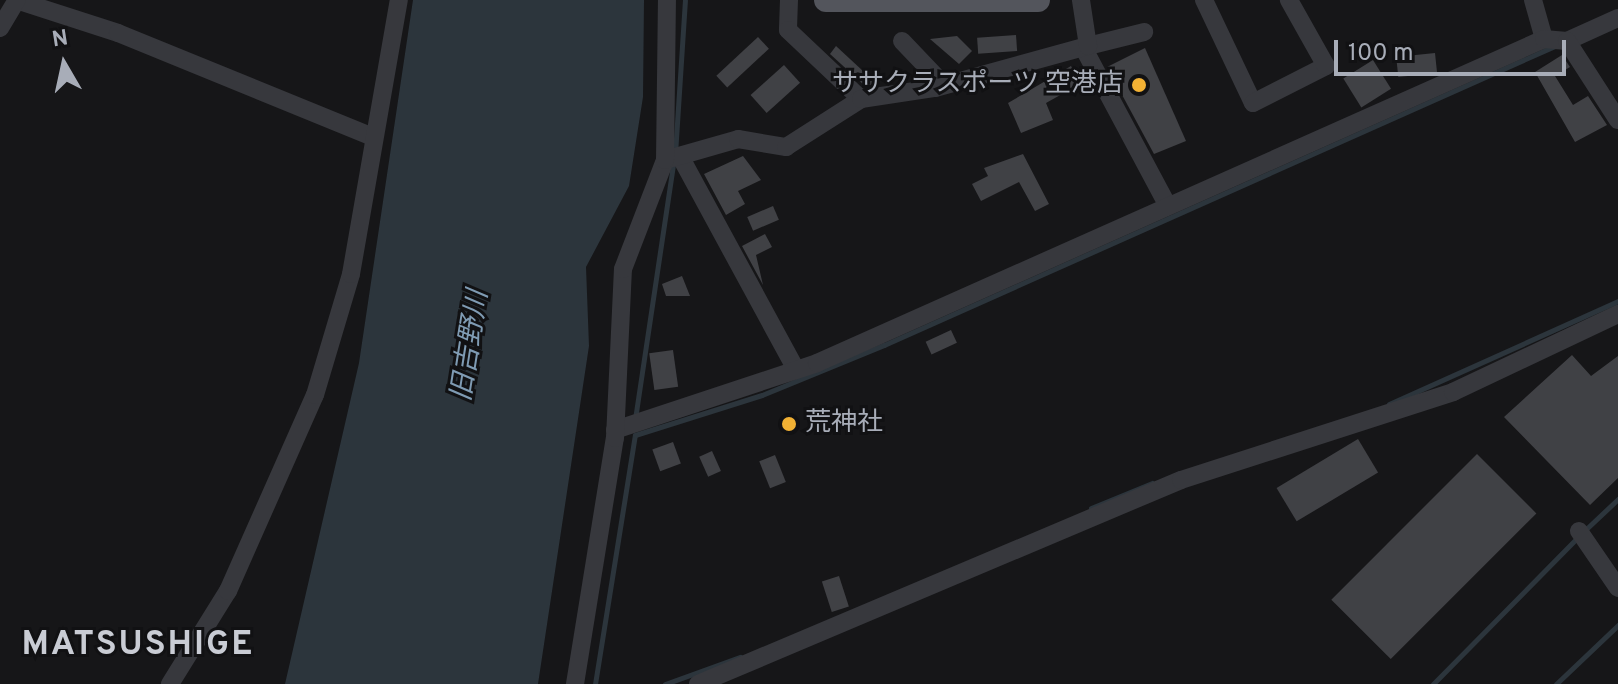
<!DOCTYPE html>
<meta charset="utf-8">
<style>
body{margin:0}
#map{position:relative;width:1618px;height:684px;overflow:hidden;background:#161618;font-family:Overpass,"Noto Sans JP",sans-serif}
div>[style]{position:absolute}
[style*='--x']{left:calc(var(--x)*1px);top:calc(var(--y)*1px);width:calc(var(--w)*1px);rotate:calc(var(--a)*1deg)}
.water>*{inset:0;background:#2c353c}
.stream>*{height:5px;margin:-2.5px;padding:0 2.5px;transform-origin:2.5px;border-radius:2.5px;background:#2c353c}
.building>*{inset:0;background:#404145;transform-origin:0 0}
.minor>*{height:18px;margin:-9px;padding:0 9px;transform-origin:9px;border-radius:9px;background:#37383d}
.major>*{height:24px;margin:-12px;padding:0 12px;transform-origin:12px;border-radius:12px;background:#53555c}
.dots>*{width:22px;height:22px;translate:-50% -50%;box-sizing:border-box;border:4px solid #111113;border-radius:50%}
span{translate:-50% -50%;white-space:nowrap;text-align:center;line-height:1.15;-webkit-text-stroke:6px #111113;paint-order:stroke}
.poi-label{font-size:26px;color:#a8adb8}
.right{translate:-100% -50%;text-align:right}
.left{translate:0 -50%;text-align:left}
.water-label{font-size:28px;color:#7f9bb3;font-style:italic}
.district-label{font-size:34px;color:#c9ccd4;font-weight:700;letter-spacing:2px}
.north{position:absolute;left:24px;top:24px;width:80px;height:80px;-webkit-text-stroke:6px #111113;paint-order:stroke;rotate:351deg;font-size:22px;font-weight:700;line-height:32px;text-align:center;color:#a8adb8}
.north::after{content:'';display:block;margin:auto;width:28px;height:36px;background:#a8adb8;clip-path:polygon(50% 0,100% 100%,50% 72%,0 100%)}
.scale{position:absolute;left:1334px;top:40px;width:232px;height:36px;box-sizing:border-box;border:4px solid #a8adb8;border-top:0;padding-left:10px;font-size:24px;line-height:28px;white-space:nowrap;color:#a8adb8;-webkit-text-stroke:6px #111113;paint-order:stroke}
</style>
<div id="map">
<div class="water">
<i style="clip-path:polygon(413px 0,644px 0,643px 97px,629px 186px,586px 267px,589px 346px,538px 684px,285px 684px,359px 363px)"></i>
</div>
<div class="stream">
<i style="--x:675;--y:154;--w:154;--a:-86.3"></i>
<i style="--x:1389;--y:404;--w:251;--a:-24.2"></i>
<i style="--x:635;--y:419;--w:258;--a:-81.5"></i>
<i style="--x:1091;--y:508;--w:66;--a:-22.3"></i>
<i style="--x:1584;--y:531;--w:47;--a:-43.3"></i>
<i style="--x:595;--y:684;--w:252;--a:-80.9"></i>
<i style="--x:635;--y:435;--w:133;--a:-17.5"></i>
<i style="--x:762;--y:395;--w:132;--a:-22.3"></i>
<i style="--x:884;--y:345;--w:737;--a:-24.03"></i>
<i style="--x:665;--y:684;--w:80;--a:-19.8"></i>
<i style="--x:1433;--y:684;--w:205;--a:-45.4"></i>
<i style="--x:1556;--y:684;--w:86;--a:-43.6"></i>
</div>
<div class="building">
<i style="left:1016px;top:35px;width:16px;height:39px;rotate:86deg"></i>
<i style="clip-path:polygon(957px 36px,972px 51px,959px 64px,930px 39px)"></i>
<i style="left:758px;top:37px;width:16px;height:57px;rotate:47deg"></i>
<i style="clip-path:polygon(836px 46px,877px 84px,865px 86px,830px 54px)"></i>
<i style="clip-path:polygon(1145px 48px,1186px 141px,1154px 154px,1107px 67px)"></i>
<i style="left:1435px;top:53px;width:20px;height:39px;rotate:84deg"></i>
<i style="clip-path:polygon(1562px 55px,1570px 67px,1555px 76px,1573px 105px,1588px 96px,1607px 125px,1575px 142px,1535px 72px)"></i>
<i style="left:1373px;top:60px;width:34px;height:35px;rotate:58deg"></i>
<i style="left:784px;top:65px;width:24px;height:45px;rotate:48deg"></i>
<i style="clip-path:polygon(1071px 66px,1080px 84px,1046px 103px,1053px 120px,1021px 133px,1008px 103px)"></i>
<i style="clip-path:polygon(1023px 154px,1049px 204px,1035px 211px,1019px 182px,981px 201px,972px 184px,988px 176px,984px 168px)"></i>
<i style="clip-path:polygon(743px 156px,761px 180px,738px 191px,745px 204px,726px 215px,704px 174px)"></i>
<i style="left:773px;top:206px;width:15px;height:28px;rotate:67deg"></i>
<i style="clip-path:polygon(765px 234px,772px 247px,756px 255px,763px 285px,742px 246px)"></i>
<i style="clip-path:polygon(682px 276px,690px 296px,666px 296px,662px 284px)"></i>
<i style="left:951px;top:330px;width:14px;height:28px;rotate:65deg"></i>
<i style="left:673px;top:350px;width:37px;height:24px;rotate:82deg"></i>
<i style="clip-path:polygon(1572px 355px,1591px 376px,1618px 356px,1618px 478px,1590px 505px,1504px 417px)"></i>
<i style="left:1358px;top:439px;width:39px;height:95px;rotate:59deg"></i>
<i style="left:673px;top:442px;width:23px;height:22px;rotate:70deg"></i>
<i style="left:712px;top:451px;width:22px;height:14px;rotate:66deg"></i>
<i style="left:1477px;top:454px;width:84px;height:206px;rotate:45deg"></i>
<i style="left:775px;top:455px;width:29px;height:17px;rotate:68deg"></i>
<i style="left:839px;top:576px;width:32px;height:18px;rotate:72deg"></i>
</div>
<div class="minor">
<i style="--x:16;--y:0;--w:107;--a:17.9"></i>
<i style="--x:118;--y:33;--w:275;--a:22.2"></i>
<i style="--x:789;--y:0;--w:30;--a:92"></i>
<i style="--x:788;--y:30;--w:100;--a:43.4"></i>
<i style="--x:1204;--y:0;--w:114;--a:64.6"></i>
<i style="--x:1253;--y:103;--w:82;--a:-26.9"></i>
<i style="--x:1326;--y:66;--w:76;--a:-119.3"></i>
<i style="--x:1533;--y:0;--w:41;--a:74.2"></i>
<i style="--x:0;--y:28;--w:33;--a:-59"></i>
<i style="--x:902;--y:41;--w:61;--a:46.3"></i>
<i style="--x:1567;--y:41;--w:56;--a:-24.3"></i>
<i style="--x:1088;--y:46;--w:58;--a:-14"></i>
<i style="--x:1083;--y:47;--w:180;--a:61.9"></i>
<i style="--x:680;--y:156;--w:243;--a:61.5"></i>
<i style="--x:665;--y:160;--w:76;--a:-16"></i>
<i style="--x:738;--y:139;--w:49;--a:9.5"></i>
<i style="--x:786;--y:147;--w:89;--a:-32.6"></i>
<i style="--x:861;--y:99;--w:75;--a:-8.5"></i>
<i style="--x:935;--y:88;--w:159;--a:-15.4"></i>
<i style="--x:1088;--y:46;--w:47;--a:-98.7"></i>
<i style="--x:615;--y:430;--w:213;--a:-18.3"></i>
<i style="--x:817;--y:363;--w:796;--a:-24.02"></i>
<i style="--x:1544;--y:39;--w:23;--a:5"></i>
<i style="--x:1567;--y:41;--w:94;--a:57.2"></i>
<i style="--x:1579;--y:531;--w:69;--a:55.6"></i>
<i style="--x:170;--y:684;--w:110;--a:-58.1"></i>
<i style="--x:228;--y:591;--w:214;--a:-66.1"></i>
<i style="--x:315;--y:395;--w:126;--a:-73.4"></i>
<i style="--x:351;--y:274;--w:278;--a:-80.1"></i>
<i style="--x:575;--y:684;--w:249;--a:-80.8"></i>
<i style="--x:615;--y:438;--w:169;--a:-87.3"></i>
<i style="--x:623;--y:269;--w:117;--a:-68.9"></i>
<i style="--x:665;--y:160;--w:160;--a:-89.3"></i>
<i style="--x:698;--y:684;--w:524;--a:-22.9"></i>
<i style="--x:1181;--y:480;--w:286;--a:-17.9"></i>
<i style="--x:1453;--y:392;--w:183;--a:-25.3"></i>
</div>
<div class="major">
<i style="--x:826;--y:0;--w:212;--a:0"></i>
</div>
<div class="dots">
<i style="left:1139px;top:85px;background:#f2b134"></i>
<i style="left:789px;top:424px;background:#f2b134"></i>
</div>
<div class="poi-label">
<span class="right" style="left:1123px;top:85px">ササクラスポーツ 空港店</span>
<span class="left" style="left:805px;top:424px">荒神社</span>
</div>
<div class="water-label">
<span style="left:471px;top:346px;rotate:-81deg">旧吉野川</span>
</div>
<div class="district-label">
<span style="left:138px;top:646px">MATSUSHIGE</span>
</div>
<div class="north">N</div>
<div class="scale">100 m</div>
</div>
